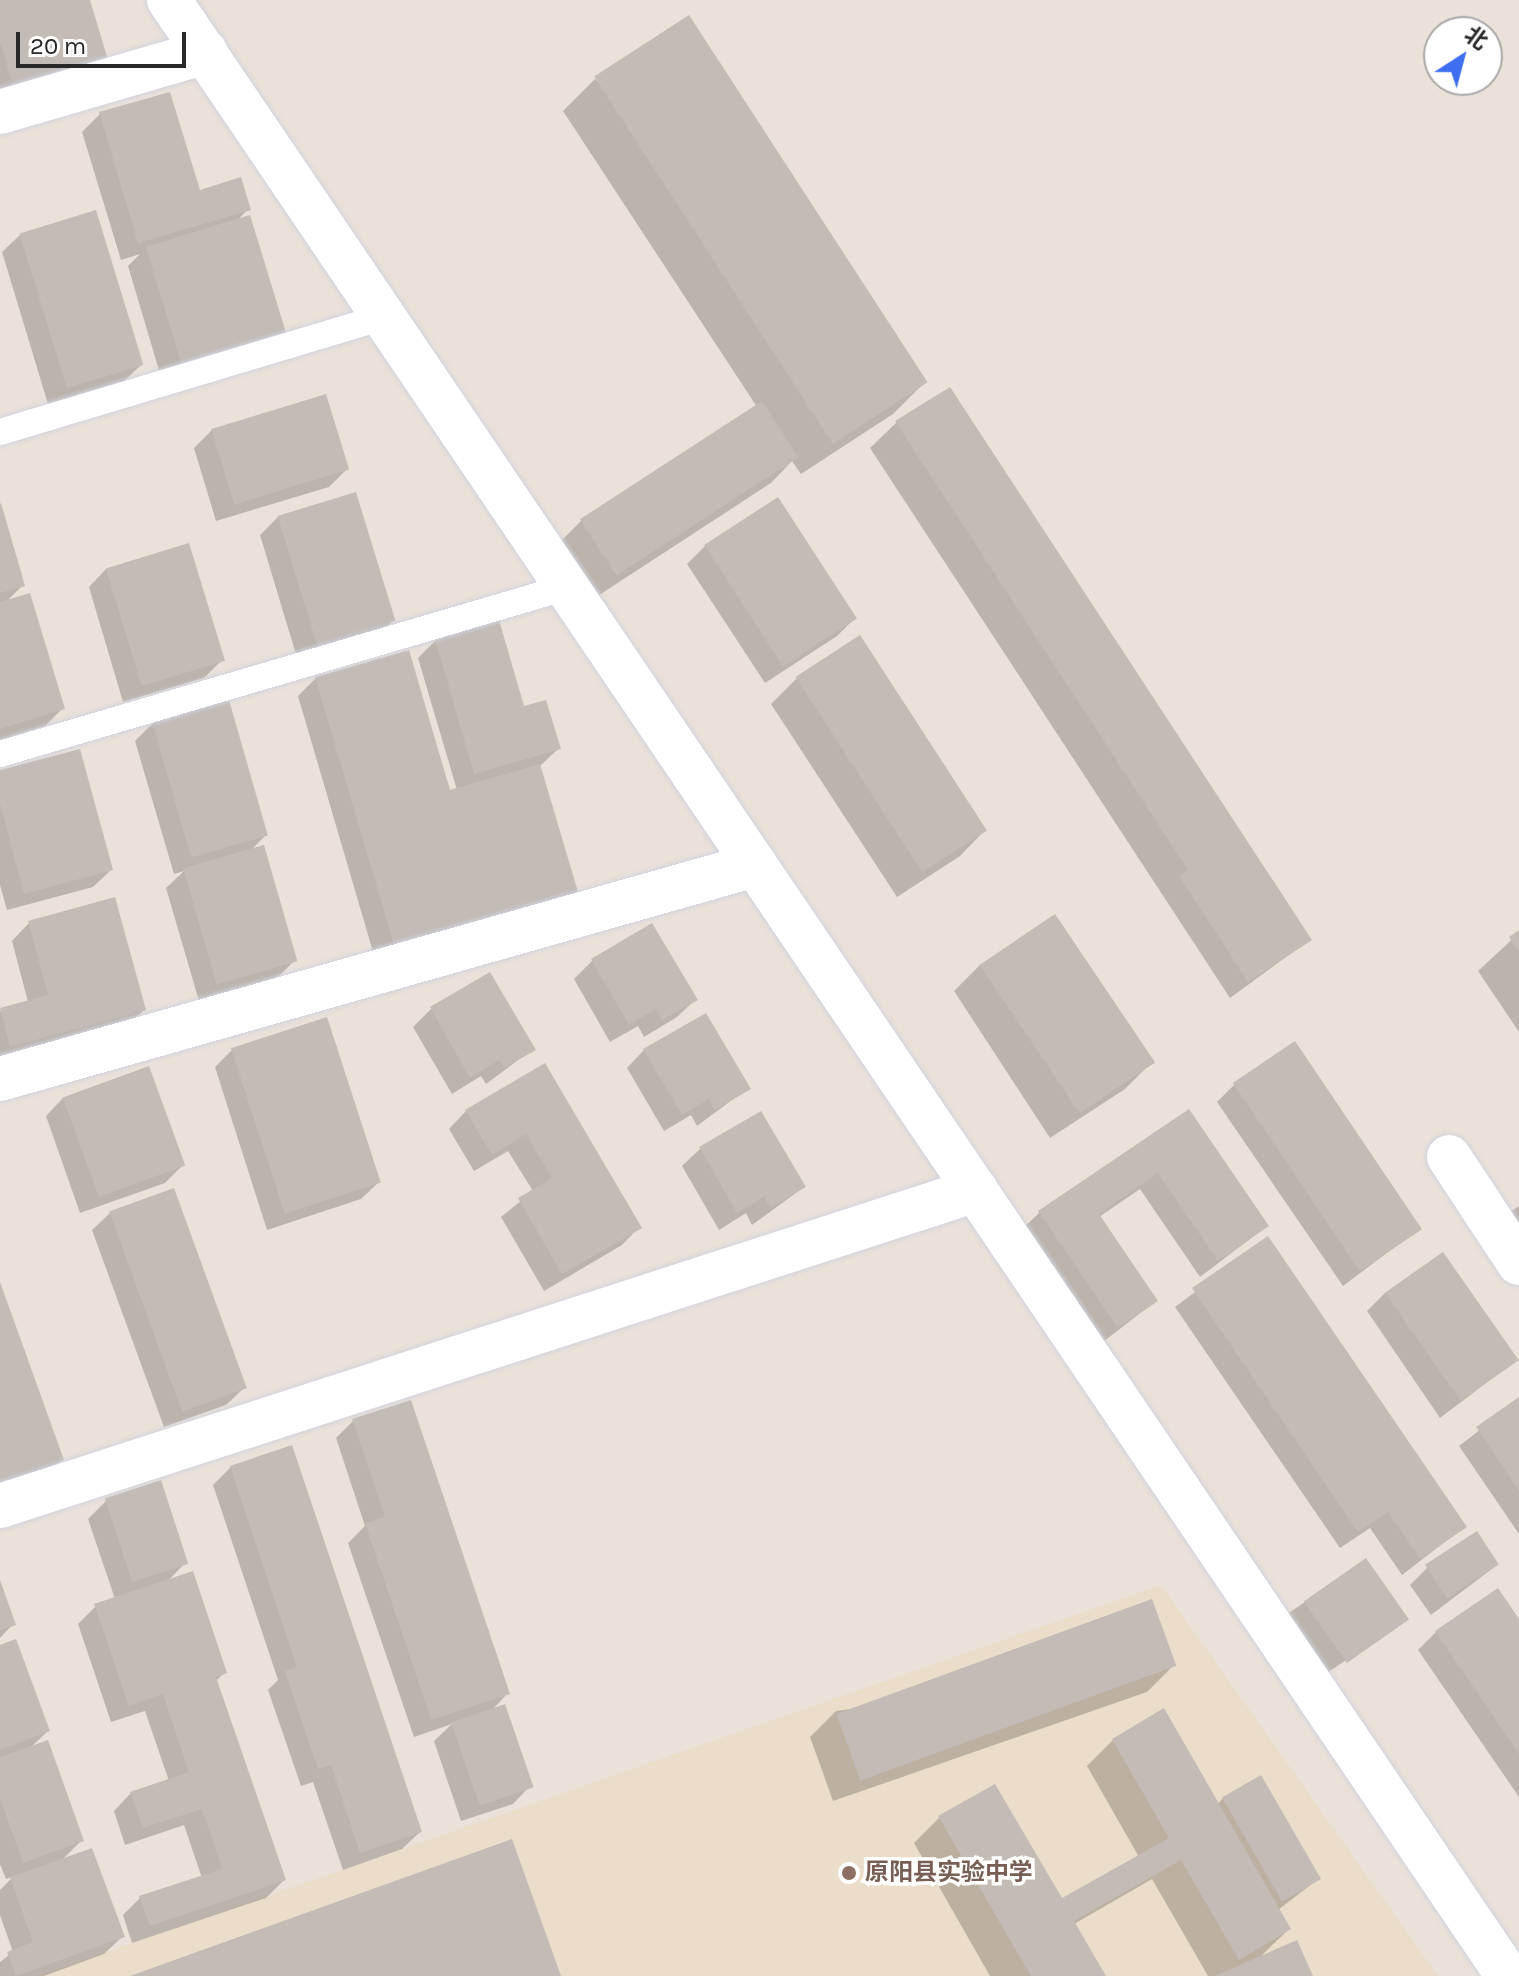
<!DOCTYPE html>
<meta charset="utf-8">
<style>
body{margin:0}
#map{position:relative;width:1519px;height:1976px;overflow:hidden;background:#eae1d9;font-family:Karla,"Noto Sans SC",sans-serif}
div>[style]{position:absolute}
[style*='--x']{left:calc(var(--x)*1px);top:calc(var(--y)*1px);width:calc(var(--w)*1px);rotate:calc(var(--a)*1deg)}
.education>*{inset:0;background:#ebddc9}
.shadow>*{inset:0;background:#0003;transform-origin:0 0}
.building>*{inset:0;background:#c2bbb6;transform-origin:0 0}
.roads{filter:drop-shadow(0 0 2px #cfd3e0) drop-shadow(0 0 2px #cfd3e0)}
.service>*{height:26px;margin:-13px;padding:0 13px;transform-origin:13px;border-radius:13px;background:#fff}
.minor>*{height:44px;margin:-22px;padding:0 22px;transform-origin:22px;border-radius:22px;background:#fff}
.dots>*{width:22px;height:22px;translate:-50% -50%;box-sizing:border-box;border:4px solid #fff;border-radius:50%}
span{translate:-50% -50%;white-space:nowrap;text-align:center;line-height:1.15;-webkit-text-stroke:7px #fff;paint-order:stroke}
.education-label{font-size:24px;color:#785e54;font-weight:700}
.left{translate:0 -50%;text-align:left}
.north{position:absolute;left:1423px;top:16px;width:80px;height:80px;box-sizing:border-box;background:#fff;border:2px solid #a9a9a9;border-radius:50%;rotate:36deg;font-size:22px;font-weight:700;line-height:32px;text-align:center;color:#282828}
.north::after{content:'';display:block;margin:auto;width:28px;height:36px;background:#3e6ef2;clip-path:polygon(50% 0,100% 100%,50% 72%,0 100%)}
.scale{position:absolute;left:16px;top:32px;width:170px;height:36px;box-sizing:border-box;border:4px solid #282828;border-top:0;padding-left:10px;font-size:24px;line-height:28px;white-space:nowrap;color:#282828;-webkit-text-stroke:6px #fff;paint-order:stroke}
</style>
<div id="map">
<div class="education">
<i style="clip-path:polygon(1161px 1585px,1438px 1976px,38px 1976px,629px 1770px)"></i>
</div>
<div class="shadow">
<i style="clip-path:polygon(0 0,88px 0,0 103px)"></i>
<i style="clip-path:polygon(595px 79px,926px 381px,893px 414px,801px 474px,792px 461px,771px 483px,590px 601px,555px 547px,581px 521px,757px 407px,563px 111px)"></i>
<i style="clip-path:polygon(100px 114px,198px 193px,248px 209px,236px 222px,285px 339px,164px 387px,128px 266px,140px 254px,121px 260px,82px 132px)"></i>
<i style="clip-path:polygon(20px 235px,141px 365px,123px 382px,48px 404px,2px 252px)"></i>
<i style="clip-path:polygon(949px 389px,1309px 940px,1230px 998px,870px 448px,896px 423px)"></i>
<i style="clip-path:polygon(212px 430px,346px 470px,329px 487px,216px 521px,194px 448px)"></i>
<i style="clip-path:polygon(0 508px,23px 585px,6px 602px,63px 708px,45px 726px,0 740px)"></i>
<i style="clip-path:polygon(278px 517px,394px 620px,376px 638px,298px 661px,260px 535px)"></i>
<i style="clip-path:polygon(705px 546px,855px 618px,837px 636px,765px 683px,687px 564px)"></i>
<i style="clip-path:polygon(106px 569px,222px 660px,204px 678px,123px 702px,89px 587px)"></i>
<i style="clip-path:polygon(436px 640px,523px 708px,559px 748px,539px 767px,576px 892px,558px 910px,376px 962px,298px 696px,316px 678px,448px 792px,457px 790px,418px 658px)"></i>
<i style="clip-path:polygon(797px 678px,985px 830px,960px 856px,897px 897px,771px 704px)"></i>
<i style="clip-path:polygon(153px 723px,266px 835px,249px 852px,295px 960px,277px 978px,199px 1001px,166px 888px,184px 871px,174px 874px,135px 741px)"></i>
<i style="clip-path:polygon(0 772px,111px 870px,93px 887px,7px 910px,0 885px)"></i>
<i style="clip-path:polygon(29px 923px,144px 1010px,126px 1027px,0 1062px,0 1011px,28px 1002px,12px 941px)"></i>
<i style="clip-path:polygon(652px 926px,695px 1000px,677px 1017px,644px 1037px,638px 1026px,610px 1042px,574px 979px,592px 961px)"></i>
<i style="clip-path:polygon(1519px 933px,1519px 1032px,1478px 971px)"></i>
<i style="clip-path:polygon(980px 965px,1151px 1063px,1125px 1089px,1050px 1138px,954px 991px)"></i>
<i style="clip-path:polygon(489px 975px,533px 1049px,486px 1084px,481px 1076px,452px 1094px,413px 1027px,431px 1009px)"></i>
<i style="clip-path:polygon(232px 1050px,379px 1182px,361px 1199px,267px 1230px,215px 1067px)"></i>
<i style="clip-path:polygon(644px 1050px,748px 1088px,697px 1126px,691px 1115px,664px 1131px,627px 1068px)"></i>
<i style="clip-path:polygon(544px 1066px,639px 1227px,622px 1245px,544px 1291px,501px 1217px,533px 1191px,508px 1151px,474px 1171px,449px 1129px,466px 1111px)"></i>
<i style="clip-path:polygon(1235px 1084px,1420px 1228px,1343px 1286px,1217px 1102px)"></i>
<i style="clip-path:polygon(63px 1098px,182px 1166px,165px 1183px,80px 1213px,46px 1116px)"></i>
<i style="clip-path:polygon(1189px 1112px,1267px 1226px,1200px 1277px,1140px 1189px,1099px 1217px,1156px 1301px,1099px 1345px,1021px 1230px,1039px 1213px)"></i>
<i style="clip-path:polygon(760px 1114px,804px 1187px,752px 1225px,746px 1213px,719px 1230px,682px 1166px,700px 1149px)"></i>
<i style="clip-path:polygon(1519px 1206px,1519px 1278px,1506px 1215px)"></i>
<i style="clip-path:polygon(110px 1213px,244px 1388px,226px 1405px,164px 1427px,92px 1230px)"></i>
<i style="clip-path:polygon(1268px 1238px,1464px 1527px,1402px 1575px,1370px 1528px,1340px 1548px,1175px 1307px)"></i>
<i style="clip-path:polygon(0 1287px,62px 1460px,44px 1478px,0 1494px)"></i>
<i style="clip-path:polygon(1385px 1293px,1515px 1361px,1440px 1418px,1367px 1311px)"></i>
<i style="clip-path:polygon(1519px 1400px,1519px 1534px,1459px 1446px)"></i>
<i style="clip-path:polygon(353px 1421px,508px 1693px,491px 1711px,530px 1786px,513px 1804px,461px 1821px,434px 1741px,452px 1724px,414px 1737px,348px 1543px,365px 1526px,336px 1438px)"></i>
<i style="clip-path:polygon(231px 1467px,420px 1832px,402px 1849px,343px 1870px,313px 1782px,301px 1786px,268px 1690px,278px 1680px,213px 1485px)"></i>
<i style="clip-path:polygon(106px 1501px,185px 1563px,167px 1582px,225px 1672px,216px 1681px,284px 1880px,266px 1898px,132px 1943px,123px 1915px,140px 1898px,202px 1878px,184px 1825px,125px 1845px,114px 1811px,131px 1793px,169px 1781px,145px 1711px,111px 1722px,78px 1624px,96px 1606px,115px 1599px,88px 1519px)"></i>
<i style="left:1366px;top:1561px;width:71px;height:99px;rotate:56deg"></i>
<i style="clip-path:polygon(1497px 1565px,1431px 1615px,1410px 1585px,1428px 1567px)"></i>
<i style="clip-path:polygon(0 1584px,13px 1624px,0 1638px)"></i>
<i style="clip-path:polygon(1519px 1623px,1519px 1797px,1418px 1650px,1436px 1632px)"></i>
<i style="clip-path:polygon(0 1647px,48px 1731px,30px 1748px,82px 1840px,61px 1861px,122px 1937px,104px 1954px,44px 1976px,0 1976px,0 1962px,13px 1952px,0 1915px,0 1890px,14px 1876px,6px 1879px,0 1864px)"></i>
<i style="clip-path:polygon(1173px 1666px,1147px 1692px,833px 1801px,810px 1737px,836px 1711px)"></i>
<i style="clip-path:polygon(1113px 1740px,1217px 1805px,1223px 1798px,1318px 1879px,1278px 1910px,1289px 1929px,1259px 1958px,1310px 1976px,1208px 1976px,1152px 1879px,1074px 1924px,1104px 1976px,990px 1976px,914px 1843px,940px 1817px,1061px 1902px,1139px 1857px,1087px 1766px)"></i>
</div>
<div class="building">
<i style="clip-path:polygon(0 0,90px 0,108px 60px,14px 88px,0 42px)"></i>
<i style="left:689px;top:15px;width:438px;height:113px;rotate:57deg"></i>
<i style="clip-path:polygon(170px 92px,200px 190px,241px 177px,251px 210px,138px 243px,99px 112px)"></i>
<i style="left:96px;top:210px;width:162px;height:80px;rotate:73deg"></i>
<i style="left:250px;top:215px;width:131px;height:109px;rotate:73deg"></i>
<i style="clip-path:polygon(950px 387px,1312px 940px,1248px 982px,1179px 876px,1188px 870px,895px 421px)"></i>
<i style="left:326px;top:394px;width:79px;height:120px;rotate:73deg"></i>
<i style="left:762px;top:401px;width:67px;height:217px;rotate:57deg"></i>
<i style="left:356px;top:492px;width:135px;height:82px;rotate:73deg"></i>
<i style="left:778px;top:497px;width:145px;height:88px;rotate:57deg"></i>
<i style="clip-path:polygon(1px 503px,25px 586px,0 593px,0 504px)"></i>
<i style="left:189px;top:543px;width:123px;height:87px;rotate:73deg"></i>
<i style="clip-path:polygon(30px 593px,65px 709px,0 729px,0 602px)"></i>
<i style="clip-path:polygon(499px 620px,524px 706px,546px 700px,561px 749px,474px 774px,435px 639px)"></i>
<i style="left:860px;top:635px;width:233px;height:77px;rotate:57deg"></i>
<i style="clip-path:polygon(409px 650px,450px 790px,540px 764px,578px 892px,394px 945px,315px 677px)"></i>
<i style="left:229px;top:700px;width:141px;height:80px;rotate:74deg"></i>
<i style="clip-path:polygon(80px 749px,113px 870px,24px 894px,0 804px,0 770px)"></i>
<i style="left:264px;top:845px;width:121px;height:84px;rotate:74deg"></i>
<i style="clip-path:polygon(115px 897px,146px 1010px,10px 1047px,0 1008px,48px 995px,28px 921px)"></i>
<i style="left:1055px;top:914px;width:179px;height:91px;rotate:56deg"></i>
<i style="clip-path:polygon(652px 923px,698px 1000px,662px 1020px,656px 1009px,629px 1025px,591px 959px)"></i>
<i style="clip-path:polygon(1519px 930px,1519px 952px,1509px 937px)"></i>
<i style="clip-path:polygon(490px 972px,536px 1050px,504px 1068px,499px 1060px,470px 1078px,430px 1007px)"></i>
<i style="clip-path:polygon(706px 1013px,751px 1089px,715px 1110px,709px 1099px,682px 1115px,643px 1049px)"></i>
<i style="left:327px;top:1017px;width:174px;height:101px;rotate:72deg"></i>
<i style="left:1295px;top:1041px;width:227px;height:75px;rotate:56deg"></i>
<i style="clip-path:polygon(545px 1063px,642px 1228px,562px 1274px,518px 1198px,552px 1178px,526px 1134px,492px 1155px,465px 1110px)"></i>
<i style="left:149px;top:1066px;width:106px;height:92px;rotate:70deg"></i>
<i style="clip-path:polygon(1189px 1109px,1269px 1226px,1218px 1261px,1158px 1173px,1099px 1214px,1158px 1301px,1118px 1328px,1038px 1211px)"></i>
<i style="clip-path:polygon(761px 1111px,806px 1187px,770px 1208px,764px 1197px,737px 1213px,699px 1147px)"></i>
<i style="left:174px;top:1188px;width:213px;height:69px;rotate:70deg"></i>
<i style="clip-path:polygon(1268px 1236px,1467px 1527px,1420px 1559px,1388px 1512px,1358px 1532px,1192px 1288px)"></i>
<i style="left:1443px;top:1252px;width:132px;height:71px;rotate:55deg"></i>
<i style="clip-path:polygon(0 1282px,64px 1460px,0 1483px)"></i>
<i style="clip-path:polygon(1519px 1397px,1519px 1491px,1476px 1427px)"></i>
<i style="clip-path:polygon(411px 1400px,510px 1694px,431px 1720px,365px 1523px,385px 1517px,352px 1419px)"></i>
<i style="clip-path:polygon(292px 1445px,422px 1832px,360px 1853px,331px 1765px,318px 1769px,285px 1671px,297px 1667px,230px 1466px)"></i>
<i style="left:161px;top:1480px;width:88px;height:59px;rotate:72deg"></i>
<i style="left:1477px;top:1531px;width:40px;height:62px;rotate:57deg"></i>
<i style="left:1366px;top:1558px;width:75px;height:76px;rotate:55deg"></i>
<i style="clip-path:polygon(193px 1571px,227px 1673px,216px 1677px,286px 1880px,150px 1926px,139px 1896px,222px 1869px,202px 1809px,143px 1828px,130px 1792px,189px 1772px,163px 1694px,129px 1706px,94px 1604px)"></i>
<i style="clip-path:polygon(0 1580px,16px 1625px,0 1630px)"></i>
<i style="clip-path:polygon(1498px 1588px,1519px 1619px,1519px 1754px,1435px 1631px)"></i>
<i style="left:1152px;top:1599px;width:71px;height:336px;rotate:70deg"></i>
<i style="clip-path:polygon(16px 1639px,50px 1731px,0 1750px,0 1645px)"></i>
<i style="left:505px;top:1704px;width:88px;height:57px;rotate:71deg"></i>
<i style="clip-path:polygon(1164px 1708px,1291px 1929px,1239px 1960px,1181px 1860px,1074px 1921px,1106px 1976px,1031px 1976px,938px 1816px,995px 1784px,1062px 1898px,1169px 1838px,1112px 1739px)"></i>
<i style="clip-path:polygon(48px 1740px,84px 1841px,23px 1863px,0 1798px,0 1757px)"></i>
<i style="left:1261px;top:1775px;width:120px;height:45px;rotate:60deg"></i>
<i style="clip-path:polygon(512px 1839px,561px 1976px,130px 1976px)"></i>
<i style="clip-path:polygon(92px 1848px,125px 1937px,16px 1976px,7px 1952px,33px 1942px,10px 1877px)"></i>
<i style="clip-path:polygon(1297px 1940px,1313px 1976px,1215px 1976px)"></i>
</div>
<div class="roads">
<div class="service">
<i style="--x:0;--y:432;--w:401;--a:-16.7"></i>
<i style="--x:0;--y:754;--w:591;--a:-16.41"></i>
</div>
<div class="minor">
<i style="--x:169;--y:0;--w:2387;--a:55.88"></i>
<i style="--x:0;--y:112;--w:214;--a:-16.3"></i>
<i style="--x:0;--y:1079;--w:785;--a:-15.83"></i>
<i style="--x:1449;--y:1157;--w:127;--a:56.6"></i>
<i style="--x:0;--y:1506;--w:1026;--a:-17.94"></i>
</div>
</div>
<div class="dots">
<i style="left:849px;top:1873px;background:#8d6e63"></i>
</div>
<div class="education-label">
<span class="left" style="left:865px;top:1873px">原阳县实验中学</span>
</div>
<div class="north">北</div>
<div class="scale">20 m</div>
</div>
